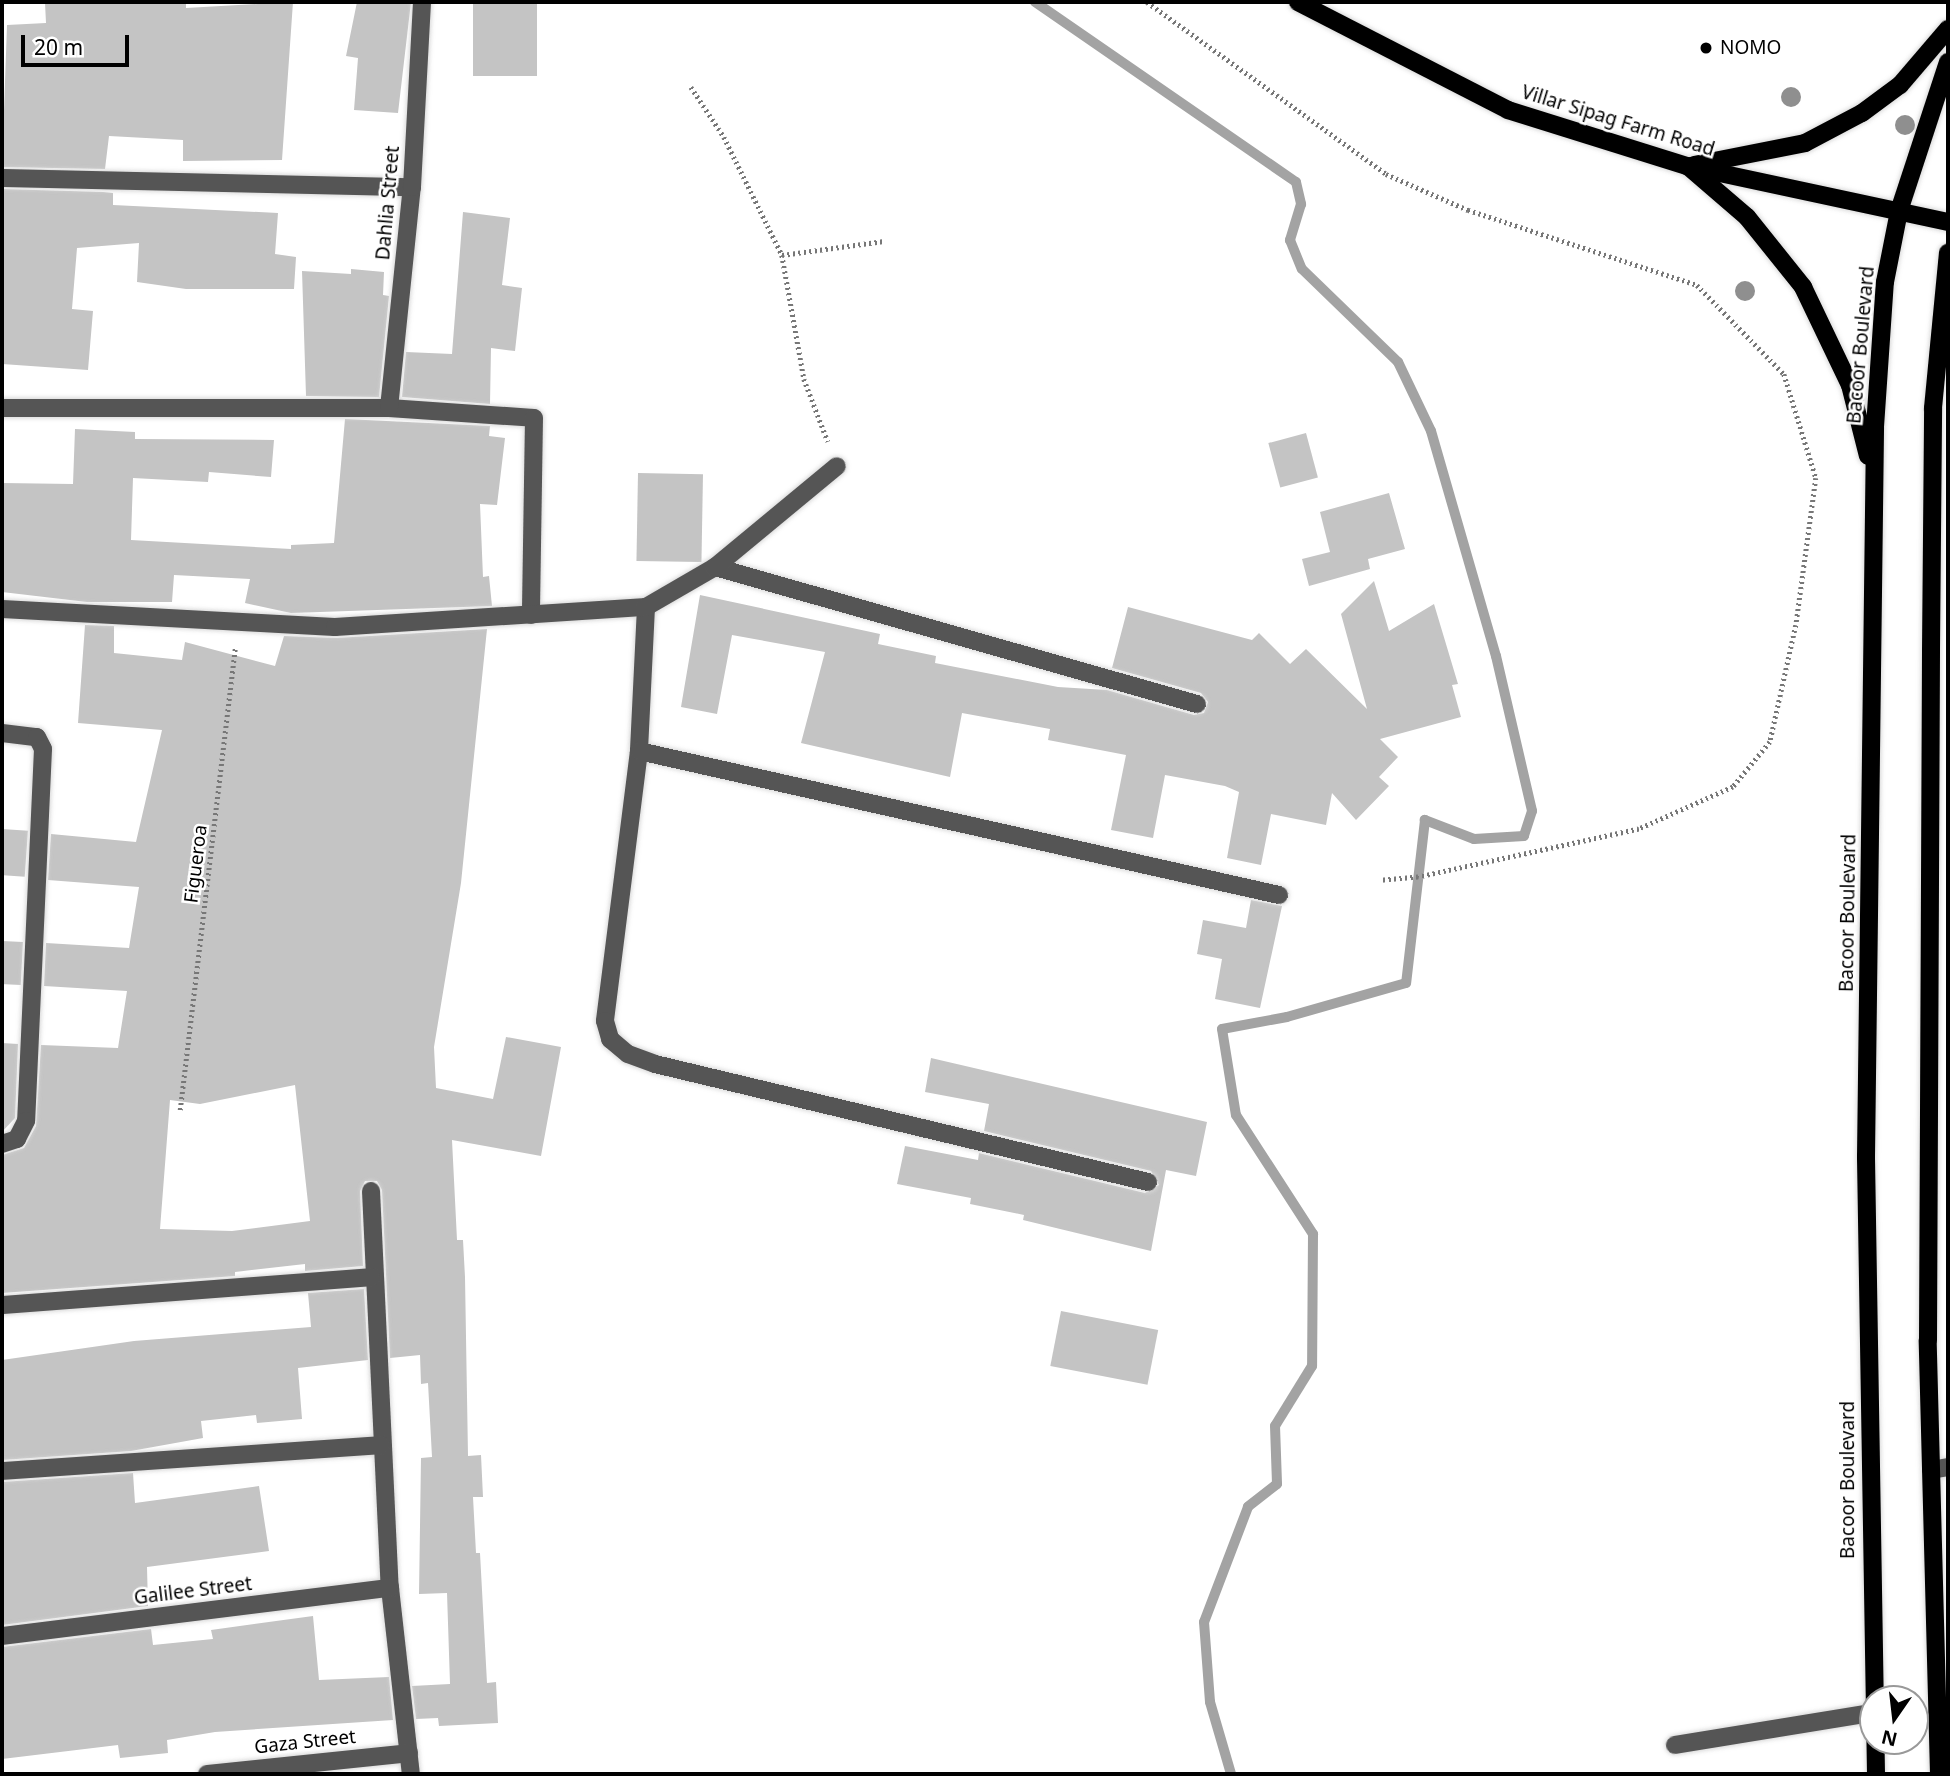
<!DOCTYPE html>
<style>
body{margin:0}
#map{position:relative;width:1950px;height:1776px;overflow:hidden;background:#fff;font-family:"Noto Sans",sans-serif}
div>[style]{position:absolute}
[style*='--x']{left:calc(var(--x)*1px);top:calc(var(--y)*1px);width:calc(var(--w)*1px);rotate:calc(var(--a)*1deg)}
.stream>*{height:10px;margin:-5px;padding:0 5px;transform-origin:5px;border-radius:5px;background:#a3a3a3}
.building>*{inset:0;background:#c4c4c4;transform-origin:0 0}
.path>*{height:4.5px;margin-top:-2.25px;transform-origin:0;background:repeating-linear-gradient(90deg,#777 0 2px,transparent 0 5.5px)}
.roads{filter:drop-shadow(0 0 2px #dbdbdb) drop-shadow(0 0 2px #dbdbdb)}
.minor>*{height:18px;margin:-9px;padding:0 9px;transform-origin:9px;border-radius:9px;background:#555}
.major>*{height:18px;margin:-9px;padding:0 9px;transform-origin:9px;border-radius:9px;background:#000}
.trees>*{width:20px;height:20px;margin:-10px;border-radius:50%;background:#8f8f8f}
.dots>*{width:19px;height:19px;translate:-50% -50%;box-sizing:border-box;border:4px solid #fff;border-radius:50%}
span{translate:-50% -50%;white-space:nowrap;text-align:center;line-height:1.15;-webkit-text-stroke:5px #fff;paint-order:stroke}
.poi-label{font-size:19px;color:#000}
.left{translate:0 -50%;text-align:left}
.street-label{font-size:19px;color:#000}
.frame{position:absolute;inset:0;border:4px solid #000;pointer-events:none}
.north{position:absolute;left:1859px;top:1685px;width:70px;height:70px;box-sizing:border-box;background:#fff;border:2px solid #999;border-radius:50%;rotate:194deg;font-size:19px;font-weight:700;line-height:28px;text-align:center;color:#000}
.north::after{content:'';display:block;margin:auto;width:24px;height:32px;background:#000;clip-path:polygon(50% 0,100% 100%,50% 72%,0 100%)}
.scale{position:absolute;left:21px;top:35px;width:108px;height:32px;box-sizing:border-box;border:4px solid #000;border-top:0;padding-left:9px;font-size:21px;line-height:24px;white-space:nowrap;color:#000;-webkit-text-stroke:5px #fff;paint-order:stroke}
</style>
<div id="map">
<div class="stream">
<i style="--x:1035;--y:2;--w:317;--a:34.6"></i>
<i style="--x:1296;--y:182;--w:23;--a:77"></i>
<i style="--x:1301;--y:204;--w:38;--a:107"></i>
<i style="--x:1290;--y:240;--w:31;--a:68"></i>
<i style="--x:1302;--y:269;--w:134;--a:44.1"></i>
<i style="--x:1398;--y:362;--w:76;--a:64.4"></i>
<i style="--x:1431;--y:431;--w:234;--a:73.9"></i>
<i style="--x:1496;--y:656;--w:159;--a:76.9"></i>
<i style="--x:1532;--y:811;--w:26;--a:108"></i>
<i style="--x:1524;--y:836;--w:50;--a:176.6"></i>
<i style="--x:1474;--y:839;--w:53;--a:-158.8"></i>
<i style="--x:1425;--y:820;--w:164;--a:96.6"></i>
<i style="--x:1406;--y:983;--w:124;--a:164.1"></i>
<i style="--x:1287;--y:1017;--w:66;--a:169.5"></i>
<i style="--x:1222;--y:1029;--w:87;--a:80.8"></i>
<i style="--x:1236;--y:1115;--w:142;--a:57.1"></i>
<i style="--x:1313;--y:1234;--w:132;--a:90.4"></i>
<i style="--x:1312;--y:1366;--w:70;--a:121.7"></i>
<i style="--x:1275;--y:1426;--w:58;--a:88"></i>
<i style="--x:1277;--y:1484;--w:37;--a:142"></i>
<i style="--x:1248;--y:1507;--w:123;--a:110.9"></i>
<i style="--x:1204;--y:1622;--w:80;--a:85.7"></i>
<i style="--x:1210;--y:1702;--w:75;--a:73.7"></i>
</div>
<div class="building">
<i style="clip-path:polygon(186px 2px,186px 8px,293px 2px,282px 160px,183px 161px,183px 140px,109px 136px,105px 169px,2px 167px,7px 25px,46px 23px,45px 3px)"></i>
<i style="clip-path:polygon(357px 2px,411px 2px,398px 113px,354px 110px,358px 58px,346px 56px)"></i>
<i style="left:473px;top:2px;width:64px;height:74px"></i>
<i style="clip-path:polygon(2px 189px,103px 192px,113px 193px,113px 205px,278px 213px,275px 254px,296px 257px,294px 289px,186px 289px,137px 282px,139px 243px,77px 248px,72px 309px,93px 311px,88px 370px,2px 364px)"></i>
<i style="clip-path:polygon(463px 212px,510px 218px,502px 285px,522px 288px,515px 351px,491px 348px,490px 404px,402px 397px,406px 352px,452px 354px)"></i>
<i style="clip-path:polygon(351px 269px,384px 272px,383px 295px,389px 296px,379px 397px,306px 396px,302px 271px,351px 274px)"></i>
<i style="clip-path:polygon(345px 419px,490px 426px,489px 436px,505px 438px,497px 505px,480px 504px,483px 577px,489px 576px,492px 606px,291px 613px,245px 603px,250px 579px,174px 575px,172px 602px,87px 602px,2px 592px,2px 483px,73px 484px,75px 429px,135px 432px,135px 439px,274px 440px,271px 477px,209px 472px,208px 482px,133px 478px,131px 540px,291px 549px,291px 545px,334px 543px)"></i>
<i style="left:1306px;top:433px;width:46px;height:39px;rotate:75deg"></i>
<i style="left:638px;top:473px;width:65px;height:88px;rotate:1deg"></i>
<i style="clip-path:polygon(1389px 493px,1405px 549px,1368px 559px,1370px 569px,1309px 586px,1302px 559px,1330px 552px,1320px 512px)"></i>
<i style="clip-path:polygon(1374px 581px,1389px 631px,1434px 604px,1458px 684px,1452px 685px,1461px 717px,1380px 739px,1398px 757px,1379px 777px,1389px 786px,1356px 820px,1332px 793px,1326px 825px,1271px 814px,1261px 865px,1227px 858px,1239px 792px,1225px 786px,1165px 775px,1153px 838px,1111px 830px,1126px 755px,1048px 740px,1050px 729px,962px 713px,950px 777px,801px 743px,825px 652px,732px 635px,717px 714px,681px 707px,700px 595px,880px 634px,878px 644px,936px 656px,935px 663px,1058px 687px,1107px 690px,1194px 715px,1204px 713px,1208px 702px,1201px 693px,1112px 668px,1128px 607px,1252px 640px,1259px 633px,1290px 664px,1306px 649px,1367px 709px,1341px 614px)"></i>
<i style="clip-path:polygon(evenodd,85px 625px,114px 626px,114px 653px,182px 660px,185px 642px,275px 666px,284px 636px,336px 638px,487px 629px,461px 883px,434px 1047px,436px 1088px,493px 1099px,506px 1037px,561px 1047px,541px 1156px,452px 1140px,457px 1240px,463px 1240px,465px 1277px,468px 1456px,481px 1455px,483px 1497px,473px 1497px,476px 1553px,480px 1553px,487px 1683px,496px 1682px,498px 1723px,439px 1726px,438px 1718px,416px 1719px,412px 1686px,450px 1684px,447px 1593px,419px 1594px,421px 1458px,432px 1457px,428px 1383px,421px 1384px,420px 1355px,390px 1358px,382px 1190px,377px 1181px,365px 1181px,360px 1191px,363px 1266px,305px 1271px,305px 1264px,235px 1272px,235px 1276px,2px 1293px,2px 1155px,24px 1148px,36px 1126px,41px 1045px,118px 1048px,127px 991px,44px 986px,46px 943px,129px 948px,139px 887px,48px 880px,51px 834px,136px 842px,162px 730px,78px 723px,85px 625px,295px 1085px,310px 1221px,232px 1231px,160px 1229px,170px 1100px,200px 1104px,295px 1085px)"></i>
<i style="left:2px;top:829px;width:26px;height:46px;rotate:4deg"></i>
<i style="clip-path:polygon(1251px 900px,1282px 906px,1260px 1008px,1215px 999px,1222px 959px,1197px 954px,1203px 920px,1246px 928px)"></i>
<i style="left:2px;top:941px;width:21px;height:43px;rotate:3deg"></i>
<i style="clip-path:polygon(2px 1043px,18px 1044px,15px 1118px,2px 1132px)"></i>
<i style="clip-path:polygon(931px 1058px,1207px 1122px,1196px 1176px,1166px 1170px,1151px 1251px,1023px 1220px,1024px 1215px,970px 1204px,971px 1198px,897px 1184px,905px 1146px,978px 1160px,979px 1153px,1145px 1193px,1159px 1185px,1151px 1171px,984px 1131px,989px 1104px,925px 1092px)"></i>
<i style="clip-path:polygon(364px 1289px,368px 1360px,298px 1368px,302px 1419px,257px 1423px,256px 1415px,201px 1421px,203px 1438px,131px 1451px,2px 1460px,2px 1360px,134px 1341px,311px 1327px,308px 1293px)"></i>
<i style="left:1061px;top:1311px;width:99px;height:56px;rotate:11deg"></i>
<i style="clip-path:polygon(133px 1473px,135px 1503px,259px 1486px,269px 1551px,147px 1567px,148px 1606px,2px 1625px,2px 1482px)"></i>
<i style="clip-path:polygon(313px 1616px,319px 1680px,389px 1677px,393px 1720px,215px 1732px,167px 1740px,168px 1753px,120px 1758px,118px 1745px,2px 1759px,2px 1647px,151px 1629px,153px 1645px,213px 1639px,211px 1630px)"></i>
</div>
<div class="path">
<i style="--x:1147;--y:2;--w:294;--a:35.7"></i>
<i style="--x:1386;--y:174;--w:90;--a:23.7"></i>
<i style="--x:1468;--y:210;--w:241;--a:18.1"></i>
<i style="--x:1697;--y:285;--w:124;--a:45.7"></i>
<i style="--x:1784;--y:374;--w:109;--a:72.9"></i>
<i style="--x:1816;--y:478;--w:148;--a:97.7"></i>
<i style="--x:1796;--y:625;--w:120;--a:102.5"></i>
<i style="--x:1770;--y:742;--w:58;--a:129.4"></i>
<i style="--x:1733;--y:787;--w:103;--a:155.9"></i>
<i style="--x:1639;--y:829;--w:226;--a:167.7"></i>
<i style="--x:1418;--y:877;--w:37;--a:175"></i>
<i style="--x:691;--y:87;--w:60;--a:56.6"></i>
<i style="--x:724;--y:137;--w:131;--a:63.8"></i>
<i style="--x:782;--y:255;--w:126;--a:79.9"></i>
<i style="--x:804;--y:379;--w:67;--a:69.1"></i>
<i style="--x:782;--y:255;--w:103;--a:-7.8"></i>
<i style="--x:180;--y:1110;--w:465;--a:-83.2"></i>
</div>
<div class="roads">
<div class="minor">
<i style="--x:2;--y:178;--w:410;--a:1.3"></i>
<i style="--x:2;--y:408;--w:387;--a:0"></i>
<i style="--x:389;--y:408;--w:145;--a:3.9"></i>
<i style="--x:534;--y:418;--w:197;--a:90.9"></i>
<i style="--x:389;--y:408;--w:222;--a:-84.1"></i>
<i style="--x:412;--y:187;--w:185;--a:-86.9"></i>
<i style="--x:715;--y:567;--w:501;--a:15.87"></i>
<i style="--x:646;--y:607;--w:144;--a:92.8"></i>
<i style="--x:639;--y:751;--w:272;--a:97.2"></i>
<i style="--x:605;--y:1021;--w:19;--a:74"></i>
<i style="--x:610;--y:1039;--w:23;--a:40"></i>
<i style="--x:628;--y:1054;--w:29;--a:20"></i>
<i style="--x:655;--y:1064;--w:507;--a:13.46"></i>
<i style="--x:2;--y:609;--w:333;--a:3.1"></i>
<i style="--x:335;--y:627;--w:312;--a:-3.7"></i>
<i style="--x:646;--y:607;--w:80;--a:-30.1"></i>
<i style="--x:715;--y:567;--w:158;--a:-39.6"></i>
<i style="--x:2;--y:733;--w:35;--a:7"></i>
<i style="--x:37;--y:737;--w:13;--a:63"></i>
<i style="--x:43;--y:749;--w:372;--a:92.6"></i>
<i style="--x:26;--y:1121;--w:20;--a:117"></i>
<i style="--x:17;--y:1139;--w:16;--a:162"></i>
<i style="--x:639;--y:751;--w:656;--a:12.68"></i>
<i style="--x:371;--y:1191;--w:397;--a:87.3"></i>
<i style="--x:390;--y:1588;--w:187;--a:83.6"></i>
<i style="--x:2;--y:1305;--w:370;--a:-4.3"></i>
<i style="--x:1931;--y:1470;--w:17;--a:-10"></i>
<i style="--x:2;--y:1471;--w:380;--a:-3.9"></i>
<i style="--x:2;--y:1636;--w:391;--a:-7.1"></i>
<i style="--x:1675;--y:1745;--w:198;--a:-9.3"></i>
<i style="--x:207;--y:1774;--w:203;--a:-5.9"></i>
</div>
<div class="major">
<i style="--x:1298;--y:2;--w:236;--a:27.2"></i>
<i style="--x:1508;--y:110;--w:188;--a:17.4"></i>
<i style="--x:1687;--y:166;--w:267;--a:12.1"></i>
<i style="--x:1694;--y:165;--w:113;--a:-11.2"></i>
<i style="--x:1805;--y:143;--w:64;--a:-27.8"></i>
<i style="--x:1862;--y:113;--w:47;--a:-36.4"></i>
<i style="--x:1900;--y:85;--w:74;--a:-49.4"></i>
<i style="--x:1690;--y:168;--w:75;--a:40.7"></i>
<i style="--x:1747;--y:217;--w:90;--a:51.3"></i>
<i style="--x:1803;--y:287;--w:109;--a:64.4"></i>
<i style="--x:1850;--y:385;--w:73;--a:75.8"></i>
<i style="--x:1876;--y:1774;--w:617;--a:-90.93"></i>
<i style="--x:1866;--y:1157;--w:730;--a:-89.29"></i>
<i style="--x:1875;--y:427;--w:145;--a:-86.1"></i>
<i style="--x:1885;--y:282;--w:72;--a:-78.8"></i>
<i style="--x:1899;--y:211;--w:157;--a:-71.8"></i>
<i style="--x:1939;--y:1774;--w:434;--a:-91.5"></i>
<i style="--x:1928;--y:1340;--w:690;--a:-89.75"></i>
<i style="--x:1931;--y:650;--w:242;--a:-89.5"></i>
<i style="--x:1933;--y:408;--w:156;--a:-84.5"></i>
</div>
</div>
<div class="trees">
<i style="left:1791px;top:97px"></i>
<i style="left:1905px;top:125px"></i>
<i style="left:1745px;top:291px"></i>
</div>
<div class="dots">
<i style="left:1706px;top:48px;background:#000"></i>
</div>
<div class="poi-label">
<span class="left" style="left:1720px;top:48px">NOMO</span>
</div>
<div class="street-label">
<span style="left:1618px;top:121px;rotate:17deg">Villar Sipag Farm Road</span>
<span style="left:388px;top:203px;rotate:-85deg">Dahlia Street</span>
<span style="left:1861px;top:345px;rotate:-85deg">Bacoor Boulevard</span>
<span style="left:196px;top:864px;rotate:-83deg">Figueroa</span>
<span style="left:1848px;top:913px;rotate:-89deg">Bacoor Boulevard</span>
<span style="left:1848px;top:1480px;rotate:-90deg">Bacoor Boulevard</span>
<span style="left:193px;top:1591px;rotate:-7deg">Galilee Street</span>
<span style="left:305px;top:1742px;rotate:-6deg">Gaza Street</span>
</div>
<div class="frame"></div>
<div class="north">N</div>
<div class="scale">20 m</div>
</div>
